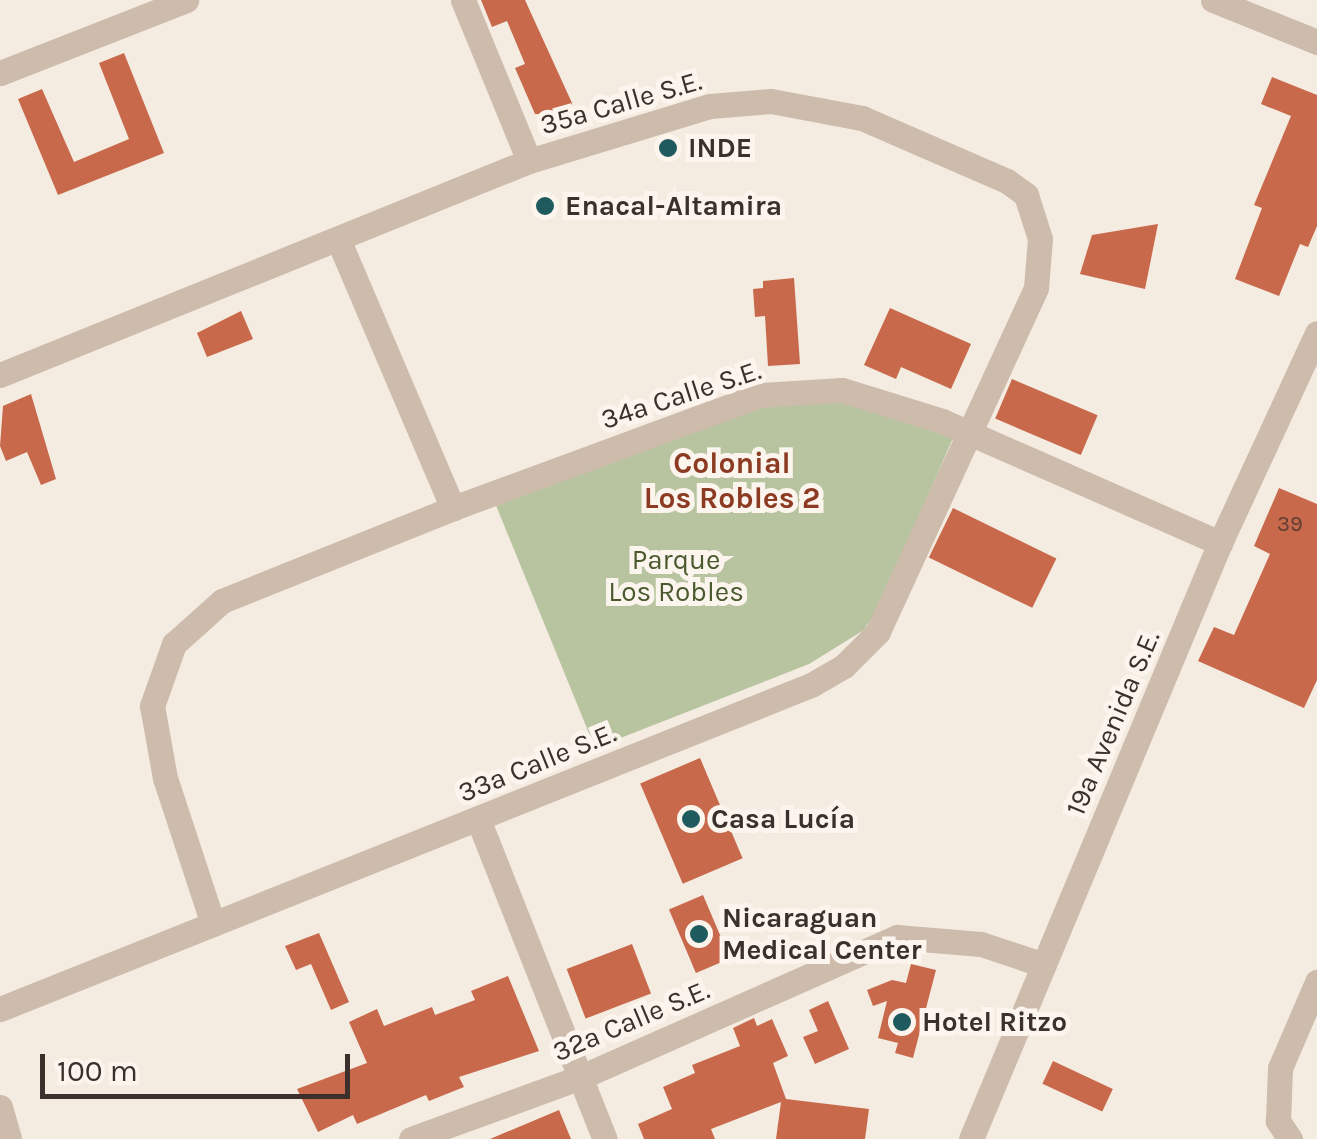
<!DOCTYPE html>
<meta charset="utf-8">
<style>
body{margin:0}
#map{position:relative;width:1317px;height:1139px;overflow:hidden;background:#f4ebe1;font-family:Karla,sans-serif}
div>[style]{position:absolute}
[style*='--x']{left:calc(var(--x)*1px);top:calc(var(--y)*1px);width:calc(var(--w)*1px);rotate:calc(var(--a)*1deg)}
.green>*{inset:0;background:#b8c4a0}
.building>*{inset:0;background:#c8694b;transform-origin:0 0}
.minor>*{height:25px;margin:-12.5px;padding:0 12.5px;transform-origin:12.5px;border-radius:12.5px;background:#cdbbac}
.dots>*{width:28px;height:28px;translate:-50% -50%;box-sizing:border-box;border:5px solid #fbf5ee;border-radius:50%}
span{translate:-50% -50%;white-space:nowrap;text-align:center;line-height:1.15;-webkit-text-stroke:10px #fbf5ee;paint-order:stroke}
.number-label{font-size:22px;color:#5e3e33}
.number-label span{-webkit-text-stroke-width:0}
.street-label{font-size:28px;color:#3b302b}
.poi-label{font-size:28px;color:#3b302b;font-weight:700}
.left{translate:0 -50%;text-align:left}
.park-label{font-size:28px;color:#4a5a2e}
.neighbourhood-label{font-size:30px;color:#8c3b22;font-weight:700}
.scale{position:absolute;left:40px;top:1054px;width:310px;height:45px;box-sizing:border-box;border:5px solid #3b302b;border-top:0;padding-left:12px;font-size:30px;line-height:35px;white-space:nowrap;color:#3b302b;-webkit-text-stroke:8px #fbf5ee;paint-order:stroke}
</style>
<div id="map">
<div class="green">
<i style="clip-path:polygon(812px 401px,852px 403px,953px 438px,880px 606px,864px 630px,809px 664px,595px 748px,495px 503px,749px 409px)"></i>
</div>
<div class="building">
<i style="clip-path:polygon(481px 0,525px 0,572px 103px,568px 115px,535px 114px,515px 68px,525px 64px,507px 21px,492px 27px)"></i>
<i style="clip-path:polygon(124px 53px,164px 153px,58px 195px,18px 99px,42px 89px,74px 162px,129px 139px,99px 63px)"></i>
<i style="clip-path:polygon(1272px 77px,1317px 95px,1317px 226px,1308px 247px,1300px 244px,1279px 296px,1235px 279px,1262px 208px,1254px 205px,1291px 116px,1261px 104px)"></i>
<i style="clip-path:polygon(1158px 224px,1145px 289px,1080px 274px,1092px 235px)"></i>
<i style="clip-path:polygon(794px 278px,800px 364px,768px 366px,765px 316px,755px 317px,753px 289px,763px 288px,763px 281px)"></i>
<i style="clip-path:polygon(890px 308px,971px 344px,951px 389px,901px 367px,896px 379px,864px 365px)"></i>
<i style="clip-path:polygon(241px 311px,253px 339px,207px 357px,197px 333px)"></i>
<i style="left:1012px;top:379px;width:93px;height:43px;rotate:23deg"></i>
<i style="clip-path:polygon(31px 394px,56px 479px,41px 485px,27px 452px,6px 461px,0 446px,3px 406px)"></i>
<i style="clip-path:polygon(1279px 488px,1317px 504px,1317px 680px,1304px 708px,1198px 661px,1214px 627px,1234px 635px,1270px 554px,1254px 546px)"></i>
<i style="left:953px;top:508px;width:115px;height:55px;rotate:26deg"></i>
<i style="left:700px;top:758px;width:109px;height:65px;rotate:67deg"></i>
<i style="left:703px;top:895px;width:69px;height:37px;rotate:67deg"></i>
<i style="clip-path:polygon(319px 933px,349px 1002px,331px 1010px,311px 964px,296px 970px,285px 946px)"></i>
<i style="left:632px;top:944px;width:53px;height:70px;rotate:69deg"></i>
<i style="clip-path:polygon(911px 964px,936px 970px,913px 1058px,895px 1053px,898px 1043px,878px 1038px,887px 1001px,873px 1006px,867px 990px,892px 980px,906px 983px)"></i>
<i style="clip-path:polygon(508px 976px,539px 1051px,459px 1077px,464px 1087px,429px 1101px,426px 1095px,357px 1124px,353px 1115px,318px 1132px,297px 1089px,367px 1063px,349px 1022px,377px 1009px,384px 1026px,432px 1007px,435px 1015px,475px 1000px,471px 991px)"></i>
<i style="clip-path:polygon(828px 1001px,849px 1049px,815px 1064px,803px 1037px,818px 1031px,809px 1010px)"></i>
<i style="clip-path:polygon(754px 1018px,757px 1026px,772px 1019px,788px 1056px,773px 1063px,786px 1099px,869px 1109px,865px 1139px,776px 1139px,781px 1102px,711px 1129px,715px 1139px,644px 1139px,638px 1124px,672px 1109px,663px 1087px,695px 1073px,692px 1065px,740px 1046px,733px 1028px)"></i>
<i style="left:1053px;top:1061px;width:66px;height:25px;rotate:25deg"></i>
<i style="clip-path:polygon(559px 1110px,571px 1139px,490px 1139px)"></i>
</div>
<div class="minor">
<i style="--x:463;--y:0;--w:174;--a:67.7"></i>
<i style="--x:1213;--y:0;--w:112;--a:22"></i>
<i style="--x:0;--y:73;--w:200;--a:-21.4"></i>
<i style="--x:338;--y:239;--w:293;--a:66.9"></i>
<i style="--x:0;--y:375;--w:571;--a:-22.03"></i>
<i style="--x:529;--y:161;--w:189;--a:-16.9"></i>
<i style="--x:710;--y:106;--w:61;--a:-4.7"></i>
<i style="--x:771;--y:101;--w:93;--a:10.6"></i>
<i style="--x:862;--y:118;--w:158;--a:23.5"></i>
<i style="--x:1007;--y:181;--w:24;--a:36"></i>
<i style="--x:1026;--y:195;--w:46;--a:72.3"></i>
<i style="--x:1040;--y:239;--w:49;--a:94.7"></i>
<i style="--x:1036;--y:288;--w:379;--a:114.7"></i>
<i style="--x:878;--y:632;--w:48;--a:135"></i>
<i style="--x:844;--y:666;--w:38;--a:150"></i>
<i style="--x:811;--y:685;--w:873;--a:158.22"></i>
<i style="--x:478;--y:819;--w:344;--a:68.4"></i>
<i style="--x:213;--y:924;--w:154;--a:-108.2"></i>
<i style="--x:165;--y:778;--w:73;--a:-100.2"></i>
<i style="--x:152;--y:706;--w:66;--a:-70.5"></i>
<i style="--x:174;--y:644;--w:64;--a:-41.9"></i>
<i style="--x:222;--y:601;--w:249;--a:-21.9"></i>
<i style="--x:453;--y:508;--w:327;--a:-20.2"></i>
<i style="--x:760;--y:395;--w:82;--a:-3.5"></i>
<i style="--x:842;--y:390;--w:105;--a:17.2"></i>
<i style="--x:942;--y:421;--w:304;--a:23.7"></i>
<i style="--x:0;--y:1107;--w:33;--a:74"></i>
<i style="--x:411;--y:1139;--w:181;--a:-20"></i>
<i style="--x:581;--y:1077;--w:346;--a:-23.9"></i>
<i style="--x:897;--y:937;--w:84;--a:4.8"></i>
<i style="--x:981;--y:944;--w:66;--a:18.4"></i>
<i style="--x:971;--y:1139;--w:646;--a:-67.33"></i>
<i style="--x:1220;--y:543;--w:231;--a:-65.2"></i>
<i style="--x:1290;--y:1139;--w:22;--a:-124"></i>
<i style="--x:1278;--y:1121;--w:53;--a:-87.8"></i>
<i style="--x:1280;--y:1068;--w:94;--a:-66.7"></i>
</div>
<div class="dots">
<i style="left:668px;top:148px;background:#1f5a5e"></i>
<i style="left:545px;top:206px;background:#1f5a5e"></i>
<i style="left:691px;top:819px;background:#1f5a5e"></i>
<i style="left:699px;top:934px;background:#1f5a5e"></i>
<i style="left:902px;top:1022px;background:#1f5a5e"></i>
</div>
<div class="number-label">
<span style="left:1290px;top:525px">39</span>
</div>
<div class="street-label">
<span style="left:621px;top:103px;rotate:-16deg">35a Calle S.E.</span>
<span style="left:681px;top:395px;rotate:-18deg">34a Calle S.E.</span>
<span style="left:1113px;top:723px;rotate:-67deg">19a Avenida S.E.</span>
<span style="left:537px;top:763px;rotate:-22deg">33a Calle S.E.</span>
<span style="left:631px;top:1021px;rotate:-23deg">32a Calle S.E.</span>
</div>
<div class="poi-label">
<span class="left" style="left:688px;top:148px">INDE</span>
<span class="left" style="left:565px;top:206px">Enacal-Altamira</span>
<span class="left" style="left:711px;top:819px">Casa Lucía</span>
<span class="left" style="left:722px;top:934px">Nicaraguan<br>Medical Center</span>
<span class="left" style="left:922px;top:1022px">Hotel Ritzo</span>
</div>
<div class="park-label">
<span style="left:676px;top:576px">Parque<br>Los Robles</span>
</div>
<div class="neighbourhood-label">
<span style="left:732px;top:480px">Colonial<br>Los Robles 2</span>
</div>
<div class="scale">100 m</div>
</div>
